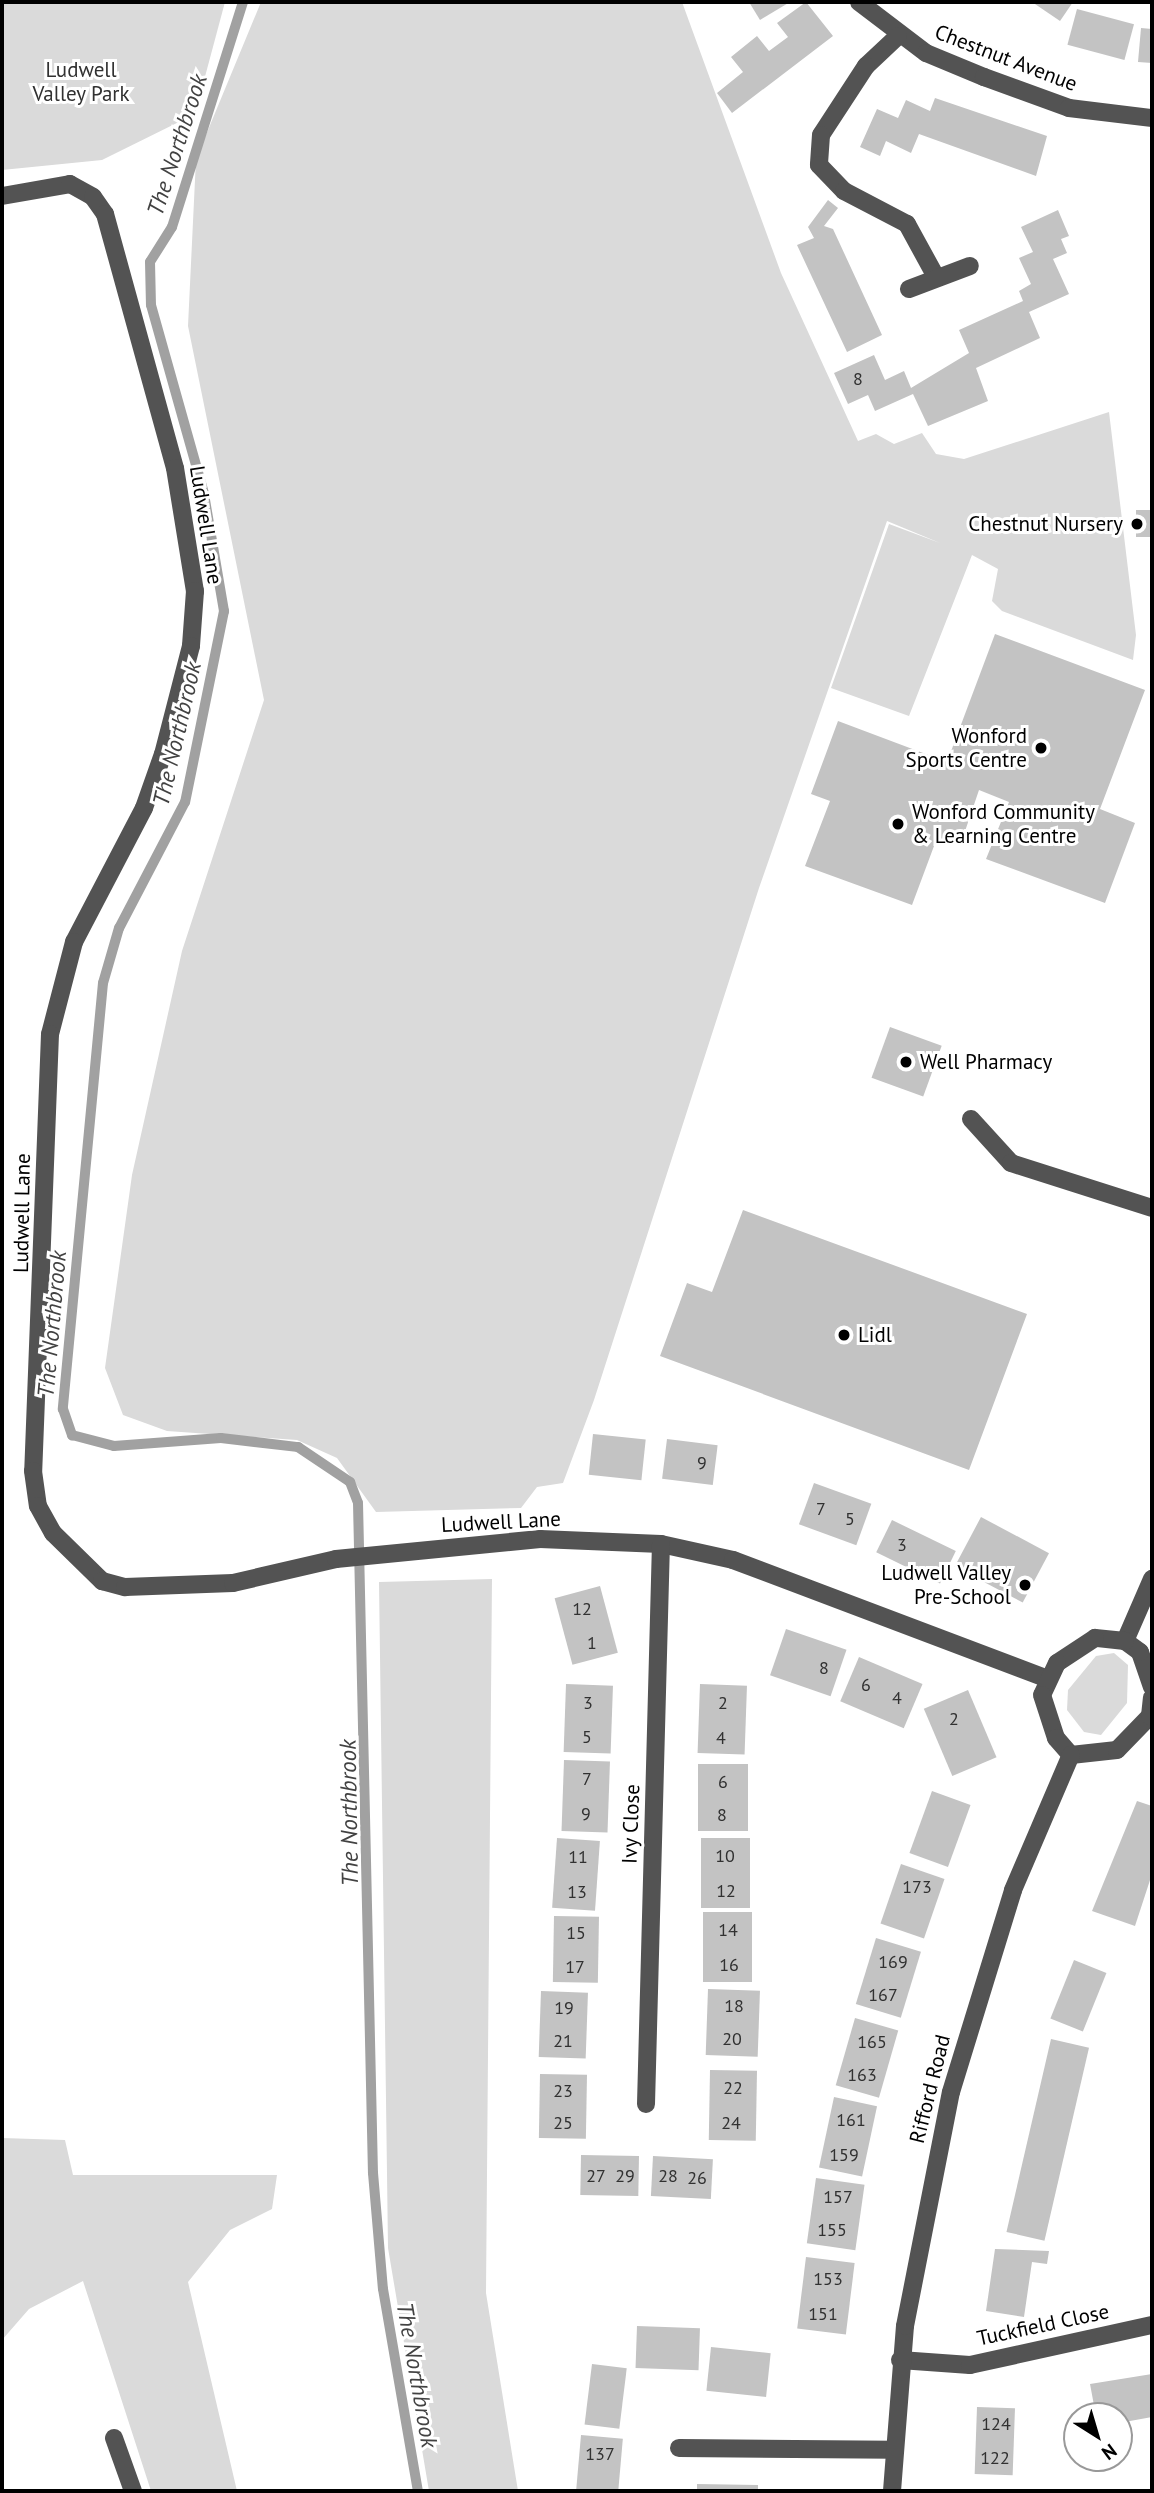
<!DOCTYPE html>
<style>
body{margin:0}
#map{position:relative;width:1154px;height:2493px;overflow:hidden;background:#fff;font-family:"PT Sans",sans-serif}
div>[style]{position:absolute}
[style*='--x']{left:calc(var(--x)*1px);top:calc(var(--y)*1px);width:calc(var(--w)*1px);rotate:calc(var(--a)*1deg)}
.green>*{inset:0;background:#dadada}
.stream>*{height:10px;margin:-5px;padding:0 5px;transform-origin:5px;border-radius:5px;background:#a1a1a1}
.building>*{inset:0;background:#c3c3c3;transform-origin:0 0}
.minor>*{height:18px;margin:-9px;padding:0 9px;transform-origin:9px;border-radius:9px;background:#535353}
.dots>*{width:19px;height:19px;translate:-50% -50%;box-sizing:border-box;border:4px solid #fff;border-radius:50%}
span{translate:-50% -50%;white-space:nowrap;text-align:center;line-height:1.15;-webkit-text-stroke:6px #fff;paint-order:stroke}
.number-label{font-size:18px;color:#313131}
.number-label span{-webkit-text-stroke-width:0}
.street-label{font-size:21px;color:#000}
.park-label{font-size:21px;color:#313131}
.poi-label{font-size:21px;color:#000}
.right{translate:-100% -50%;text-align:right}
.left{translate:0 -50%;text-align:left}
.water-label{font-size:23px;color:#424242;font-style:italic}
.frame{position:absolute;inset:0;border:4px solid #000;pointer-events:none}
.north{position:absolute;left:1063px;top:2402px;width:70px;height:70px;box-sizing:border-box;background:#fff;border:2px solid #999;border-radius:50%;rotate:143deg;font-size:19px;font-weight:700;line-height:28px;text-align:center;color:#000}
.north::after{content:'';display:block;margin:auto;width:24px;height:32px;background:#000;clip-path:polygon(50% 0,100% 100%,50% 72%,0 100%)}
</style>
<div id="map">
<div class="green">
<i style="clip-path:polygon(2px 2px,225px 2px,195px 114px,102px 160px,2px 170px)"></i>
<i style="clip-path:polygon(261px 2px,682px 2px,781px 273px,858px 441px,876px 434px,894px 444px,922px 433px,936px 454px,964px 459px,1109px 412px,1136px 635px,1133px 660px,1002px 611px,992px 601px,998px 569px,972px 555px,909px 716px,831px 688px,889px 524px,940px 543px,887px 521px,759px 888px,594px 1400px,563px 1483px,537px 1487px,521px 1508px,376px 1512px,337px 1458px,297px 1440px,167px 1431px,123px 1415px,105px 1368px,132px 1175px,182px 951px,264px 700px,188px 326px,196px 159px)"></i>
<i style="clip-path:polygon(492px 1579px,486px 2293px,518px 2491px,429px 2491px,388px 2248px,379px 1582px)"></i>
<i style="clip-path:polygon(1114px 1653px,1128px 1665px,1127px 1703px,1101px 1735px,1084px 1732px,1067px 1710px,1068px 1690px,1096px 1656px)"></i>
<i style="clip-path:polygon(2px 2138px,65px 2140px,73px 2175px,277px 2175px,272px 2209px,230px 2230px,188px 2282px,237px 2491px,151px 2491px,83px 2281px,29px 2309px,2px 2340px)"></i>
</div>
<div class="stream">
<i style="--x:243;--y:2;--w:236;--a:107.5"></i>
<i style="--x:172;--y:227;--w:41;--a:122.2"></i>
<i style="--x:150;--y:262;--w:43;--a:88.7"></i>
<i style="--x:151;--y:305;--w:196;--a:74.3"></i>
<i style="--x:204;--y:494;--w:119;--a:80.3"></i>
<i style="--x:224;--y:611;--w:195;--a:101.5"></i>
<i style="--x:185;--y:802;--w:142;--a:117.6"></i>
<i style="--x:119;--y:928;--w:57;--a:106.2"></i>
<i style="--x:103;--y:983;--w:428;--a:95.4"></i>
<i style="--x:63;--y:1409;--w:28;--a:71"></i>
<i style="--x:72;--y:1435;--w:43;--a:14.7"></i>
<i style="--x:114;--y:1446;--w:107;--a:-4.3"></i>
<i style="--x:221;--y:1438;--w:78;--a:6.7"></i>
<i style="--x:298;--y:1447;--w:63;--a:33.9"></i>
<i style="--x:350;--y:1482;--w:22;--a:69"></i>
<i style="--x:358;--y:1503;--w:670;--a:88.72"></i>
<i style="--x:373;--y:2173;--w:116;--a:85.1"></i>
<i style="--x:383;--y:2289;--w:205;--a:80.2"></i>
</div>
<div class="building">
<i style="clip-path:polygon(749px 2px,790px 2px,760px 20px)"></i>
<i style="clip-path:polygon(806px 2px,833px 36px,732px 113px,717px 93px,743px 72px,731px 57px,757px 36px,769px 51px,788px 37px,777px 23px)"></i>
<i style="clip-path:polygon(1032px 2px,1073px 2px,1060px 21px)"></i>
<i style="left:1077px;top:9px;width:59px;height:37px;rotate:15deg"></i>
<i style="clip-path:polygon(1141px 28px,1152px 29px,1152px 63px,1138px 62px)"></i>
<i style="clip-path:polygon(935px 98px,1047px 136px,1036px 176px,919px 134px,911px 153px,886px 141px,880px 156px,860px 147px,877px 109px,898px 118px,906px 100px,930px 111px)"></i>
<i style="clip-path:polygon(828px 200px,838px 208px,824px 226px,833px 229px,882px 335px,847px 352px,797px 245px,814px 238px,808px 227px)"></i>
<i style="clip-path:polygon(1058px 210px,1069px 236px,1061px 239px,1067px 253px,1053px 259px,1069px 294px,1029px 312px,1040px 338px,976px 368px,988px 401px,928px 426px,913px 394px,875px 411px,868px 395px,848px 404px,834px 373px,874px 355px,885px 380px,904px 371px,911px 388px,969px 353px,959px 330px,1023px 301px,1019px 291px,1031px 284px,1019px 258px,1033px 252px,1021px 227px)"></i>
<i style="left:1152px;top:510px;width:27px;height:16px;rotate:90deg"></i>
<i style="clip-path:polygon(995px 634px,1145px 690px,1100px 809px,1135px 823px,1105px 903px,986px 859px,1009px 802px,979px 790px,960px 846px,937px 838px,912px 905px,805px 866px,830px 801px,811px 794px,838px 721px,947px 762px)"></i>
<i style="left:890px;top:1027px;width:55px;height:54px;rotate:20deg"></i>
<i style="clip-path:polygon(743px 1210px,1027px 1314px,969px 1470px,660px 1356px,687px 1283px,712px 1292px)"></i>
<i style="left:593px;top:1434px;width:53px;height:41px;rotate:6deg"></i>
<i style="left:667px;top:1439px;width:51px;height:40px;rotate:7deg"></i>
<i style="left:814px;top:1483px;width:61px;height:44px;rotate:20deg"></i>
<i style="left:981px;top:1517px;width:77px;height:56px;rotate:28deg"></i>
<i style="left:892px;top:1520px;width:71px;height:36px;rotate:26deg"></i>
<i style="left:600px;top:1586px;width:69px;height:47px;rotate:75deg"></i>
<i style="left:786px;top:1629px;width:64px;height:49px;rotate:19deg"></i>
<i style="left:859px;top:1657px;width:69px;height:48px;rotate:23deg"></i>
<i style="left:566px;top:1684px;width:47px;height:68px;rotate:2deg"></i>
<i style="left:700px;top:1684px;width:47px;height:69px;rotate:2deg"></i>
<i style="left:968px;top:1690px;width:73px;height:48px;rotate:67deg"></i>
<i style="left:564px;top:1760px;width:46px;height:71px;rotate:2deg"></i>
<i style="left:698px;top:1764px;width:50px;height:67px"></i>
<i style="left:932px;top:1791px;width:41px;height:66px;rotate:20deg"></i>
<i style="clip-path:polygon(1137px 1801px,1152px 1806px,1152px 1874px,1135px 1926px,1092px 1911px)"></i>
<i style="left:557px;top:1838px;width:43px;height:70px;rotate:4deg"></i>
<i style="left:701px;top:1838px;width:49px;height:70px"></i>
<i style="left:901px;top:1864px;width:46px;height:63px;rotate:19deg"></i>
<i style="left:752px;top:1912px;width:70px;height:49px;rotate:90deg"></i>
<i style="left:554px;top:1916px;width:45px;height:66px;rotate:1deg"></i>
<i style="left:876px;top:1938px;width:47px;height:69px;rotate:17deg"></i>
<i style="left:1074px;top:1960px;width:35px;height:63px;rotate:22deg"></i>
<i style="left:708px;top:1989px;width:52px;height:66px;rotate:2deg"></i>
<i style="left:541px;top:1991px;width:47px;height:66px;rotate:2deg"></i>
<i style="left:855px;top:2018px;width:45px;height:70px;rotate:16deg"></i>
<i style="left:1051px;top:2039px;width:39px;height:198px;rotate:13deg"></i>
<i style="left:710px;top:2070px;width:47px;height:70px;rotate:1deg"></i>
<i style="left:540px;top:2074px;width:47px;height:64px;rotate:1deg"></i>
<i style="left:834px;top:2097px;width:44px;height:72px;rotate:12deg"></i>
<i style="left:581px;top:2155px;width:58px;height:40px;rotate:1deg"></i>
<i style="left:653px;top:2156px;width:60px;height:40px;rotate:3deg"></i>
<i style="left:816px;top:2178px;width:49px;height:66px;rotate:8deg"></i>
<i style="clip-path:polygon(995px 2249px,1049px 2251px,1047px 2264px,1032px 2262px,1024px 2317px,986px 2311px)"></i>
<i style="left:806px;top:2257px;width:49px;height:72px;rotate:7deg"></i>
<i style="left:637px;top:2326px;width:63px;height:42px;rotate:2deg"></i>
<i style="left:711px;top:2347px;width:60px;height:44px;rotate:6deg"></i>
<i style="left:592px;top:2364px;width:35px;height:61px;rotate:7deg"></i>
<i style="clip-path:polygon(1152px 2374px,1152px 2417px,1119px 2423px,1119px 2416px,1096px 2416px,1090px 2384px)"></i>
<i style="left:977px;top:2407px;width:38px;height:67px;rotate:2deg"></i>
<i style="left:581px;top:2435px;width:42px;height:56px;rotate:5deg"></i>
<i style="clip-path:polygon(697px 2484px,758px 2485px,758px 2491px,697px 2491px)"></i>
</div>
<div class="minor">
<i style="--x:859;--y:2;--w:84;--a:37.3"></i>
<i style="--x:926;--y:53;--w:63;--a:22.5"></i>
<i style="--x:984;--y:77;--w:90;--a:20"></i>
<i style="--x:1069;--y:108;--w:84;--a:6.9"></i>
<i style="--x:898;--y:36;--w:44;--a:136.8"></i>
<i style="--x:866;--y:66;--w:82;--a:123.1"></i>
<i style="--x:821;--y:135;--w:30;--a:94"></i>
<i style="--x:819;--y:165;--w:36;--a:46"></i>
<i style="--x:844;--y:191;--w:71;--a:27.6"></i>
<i style="--x:907;--y:224;--w:60;--a:61.3"></i>
<i style="--x:2;--y:196;--w:69;--a:-10"></i>
<i style="--x:70;--y:184;--w:26;--a:29"></i>
<i style="--x:93;--y:197;--w:21;--a:55"></i>
<i style="--x:105;--y:214;--w:263;--a:74.6"></i>
<i style="--x:175;--y:468;--w:125;--a:80.8"></i>
<i style="--x:195;--y:591;--w:55;--a:94.2"></i>
<i style="--x:191;--y:646;--w:112;--a:104.5"></i>
<i style="--x:163;--y:754;--w:57;--a:109.4"></i>
<i style="--x:144;--y:808;--w:151;--a:117.6"></i>
<i style="--x:74;--y:942;--w:95;--a:104.6"></i>
<i style="--x:50;--y:1034;--w:437;--a:92.2"></i>
<i style="--x:33;--y:1471;--w:35;--a:82"></i>
<i style="--x:38;--y:1506;--w:31;--a:61"></i>
<i style="--x:53;--y:1533;--w:69;--a:44.4"></i>
<i style="--x:102;--y:1581;--w:24;--a:15"></i>
<i style="--x:125;--y:1587;--w:108;--a:-2.1"></i>
<i style="--x:233;--y:1583;--w:106;--a:-13.1"></i>
<i style="--x:336;--y:1559;--w:205;--a:-5.6"></i>
<i style="--x:540;--y:1539;--w:121;--a:2.4"></i>
<i style="--x:661;--y:1544;--w:74;--a:12.5"></i>
<i style="--x:733;--y:1560;--w:335;--a:20.7"></i>
<i style="--x:909;--y:289;--w:65;--a:-20.7"></i>
<i style="--x:971;--y:1119;--w:59;--a:47.7"></i>
<i style="--x:1011;--y:1163;--w:148;--a:17.7"></i>
<i style="--x:1125;--y:1641;--w:68;--a:-66.5"></i>
<i style="--x:1152;--y:1687;--w:37;--a:-109"></i>
<i style="--x:1140;--y:1652;--w:19;--a:-144"></i>
<i style="--x:1125;--y:1641;--w:30;--a:-174"></i>
<i style="--x:1095;--y:1638;--w:45;--a:146.7"></i>
<i style="--x:1057;--y:1663;--w:35;--a:115"></i>
<i style="--x:1042;--y:1695;--w:45;--a:72"></i>
<i style="--x:1056;--y:1738;--w:23;--a:49"></i>
<i style="--x:1071;--y:1755;--w:46;--a:-6.2"></i>
<i style="--x:1117;--y:1750;--w:47;--a:-45.9"></i>
<i style="--x:1150;--y:1716;--w:18;--a:-84"></i>
<i style="--x:646;--y:2104;--w:560;--a:-88.47"></i>
<i style="--x:900;--y:2360;--w:70;--a:4.1"></i>
<i style="--x:970;--y:2365;--w:186;--a:-12.4"></i>
<i style="--x:114;--y:2438;--w:56;--a:70.3"></i>
<i style="--x:679;--y:2448;--w:214;--a:0.5"></i>
<i style="--x:892;--y:2491;--w:166;--a:-85.5"></i>
<i style="--x:905;--y:2326;--w:238;--a:-78.9"></i>
<i style="--x:951;--y:2092;--w:211;--a:-72.9"></i>
<i style="--x:1013;--y:1890;--w:147;--a:-66.8"></i>
</div>
<div class="dots">
<i style="left:1137px;top:524px;background:#000"></i>
<i style="left:1041px;top:748px;background:#000"></i>
<i style="left:898px;top:824px;background:#000"></i>
<i style="left:906px;top:1062px;background:#000"></i>
<i style="left:844px;top:1335px;background:#000"></i>
<i style="left:1025px;top:1585px;background:#000"></i>
</div>
<div class="number-label">
<span style="left:858px;top:379px">8</span>
<span style="left:702px;top:1463px">9</span>
<span style="left:821px;top:1509px">7</span>
<span style="left:850px;top:1519px">5</span>
<span style="left:902px;top:1545px">3</span>
<span style="left:582px;top:1609px">12</span>
<span style="left:592px;top:1643px">1</span>
<span style="left:824px;top:1668px">8</span>
<span style="left:866px;top:1685px">6</span>
<span style="left:897px;top:1698px">4</span>
<span style="left:588px;top:1703px">3</span>
<span style="left:723px;top:1703px">2</span>
<span style="left:954px;top:1719px">2</span>
<span style="left:587px;top:1737px">5</span>
<span style="left:721px;top:1738px">4</span>
<span style="left:587px;top:1779px">7</span>
<span style="left:723px;top:1782px">6</span>
<span style="left:586px;top:1814px">9</span>
<span style="left:722px;top:1815px">8</span>
<span style="left:725px;top:1856px">10</span>
<span style="left:578px;top:1857px">11</span>
<span style="left:917px;top:1887px">173</span>
<span style="left:726px;top:1891px">12</span>
<span style="left:577px;top:1892px">13</span>
<span style="left:728px;top:1930px">14</span>
<span style="left:576px;top:1933px">15</span>
<span style="left:893px;top:1962px">169</span>
<span style="left:729px;top:1965px">16</span>
<span style="left:575px;top:1967px">17</span>
<span style="left:883px;top:1995px">167</span>
<span style="left:734px;top:2006px">18</span>
<span style="left:564px;top:2008px">19</span>
<span style="left:732px;top:2039px">20</span>
<span style="left:563px;top:2041px">21</span>
<span style="left:872px;top:2042px">165</span>
<span style="left:862px;top:2075px">163</span>
<span style="left:733px;top:2088px">22</span>
<span style="left:563px;top:2091px">23</span>
<span style="left:851px;top:2120px">161</span>
<span style="left:563px;top:2123px">25</span>
<span style="left:731px;top:2123px">24</span>
<span style="left:844px;top:2155px">159</span>
<span style="left:596px;top:2176px">27</span>
<span style="left:625px;top:2176px">29</span>
<span style="left:668px;top:2176px">28</span>
<span style="left:697px;top:2178px">26</span>
<span style="left:838px;top:2197px">157</span>
<span style="left:832px;top:2230px">155</span>
<span style="left:828px;top:2279px">153</span>
<span style="left:823px;top:2314px">151</span>
<span style="left:996px;top:2424px">124</span>
<span style="left:600px;top:2454px">137</span>
<span style="left:995px;top:2458px">122</span>
</div>
<div class="street-label">
<span style="left:1006px;top:58px;rotate:21deg">Chestnut Avenue</span>
<span style="left:206px;top:525px;rotate:81deg">Ludwell Lane</span>
<span style="left:22px;top:1213px;rotate:-89deg">Ludwell Lane</span>
<span style="left:501px;top:1522px;rotate:-3deg">Ludwell Lane</span>
<span style="left:631px;top:1824px;rotate:-88deg">Ivy Close</span>
<span style="left:930px;top:2089px;rotate:-76deg">Rifford Road</span>
<span style="left:1043px;top:2325px;rotate:-12deg">Tuckfield Close</span>
</div>
<div class="park-label">
<span style="left:81px;top:82px">Ludwell<br>Valley Park</span>
</div>
<div class="poi-label">
<span class="right" style="left:1123px;top:524px">Chestnut Nursery</span>
<span class="right" style="left:1027px;top:748px">Wonford<br>Sports Centre</span>
<span class="left" style="left:912px;top:824px">Wonford Community<br>&amp; Learning Centre</span>
<span class="left" style="left:920px;top:1062px">Well Pharmacy</span>
<span class="left" style="left:858px;top:1335px">Lidl</span>
<span class="right" style="left:1011px;top:1585px">Ludwell Valley<br>Pre-School</span>
</div>
<div class="water-label">
<span style="left:177px;top:145px;rotate:-72deg">The Northbrook</span>
<span style="left:177px;top:734px;rotate:-77deg">The Northbrook</span>
<span style="left:52px;top:1324px;rotate:-85deg">The Northbrook</span>
<span style="left:349px;top:1813px;rotate:-91deg">The Northbrook</span>
<span style="left:417px;top:2375px;rotate:80deg">The Northbrook</span>
</div>
<div class="frame"></div>
<div class="north">N</div>
</div>
